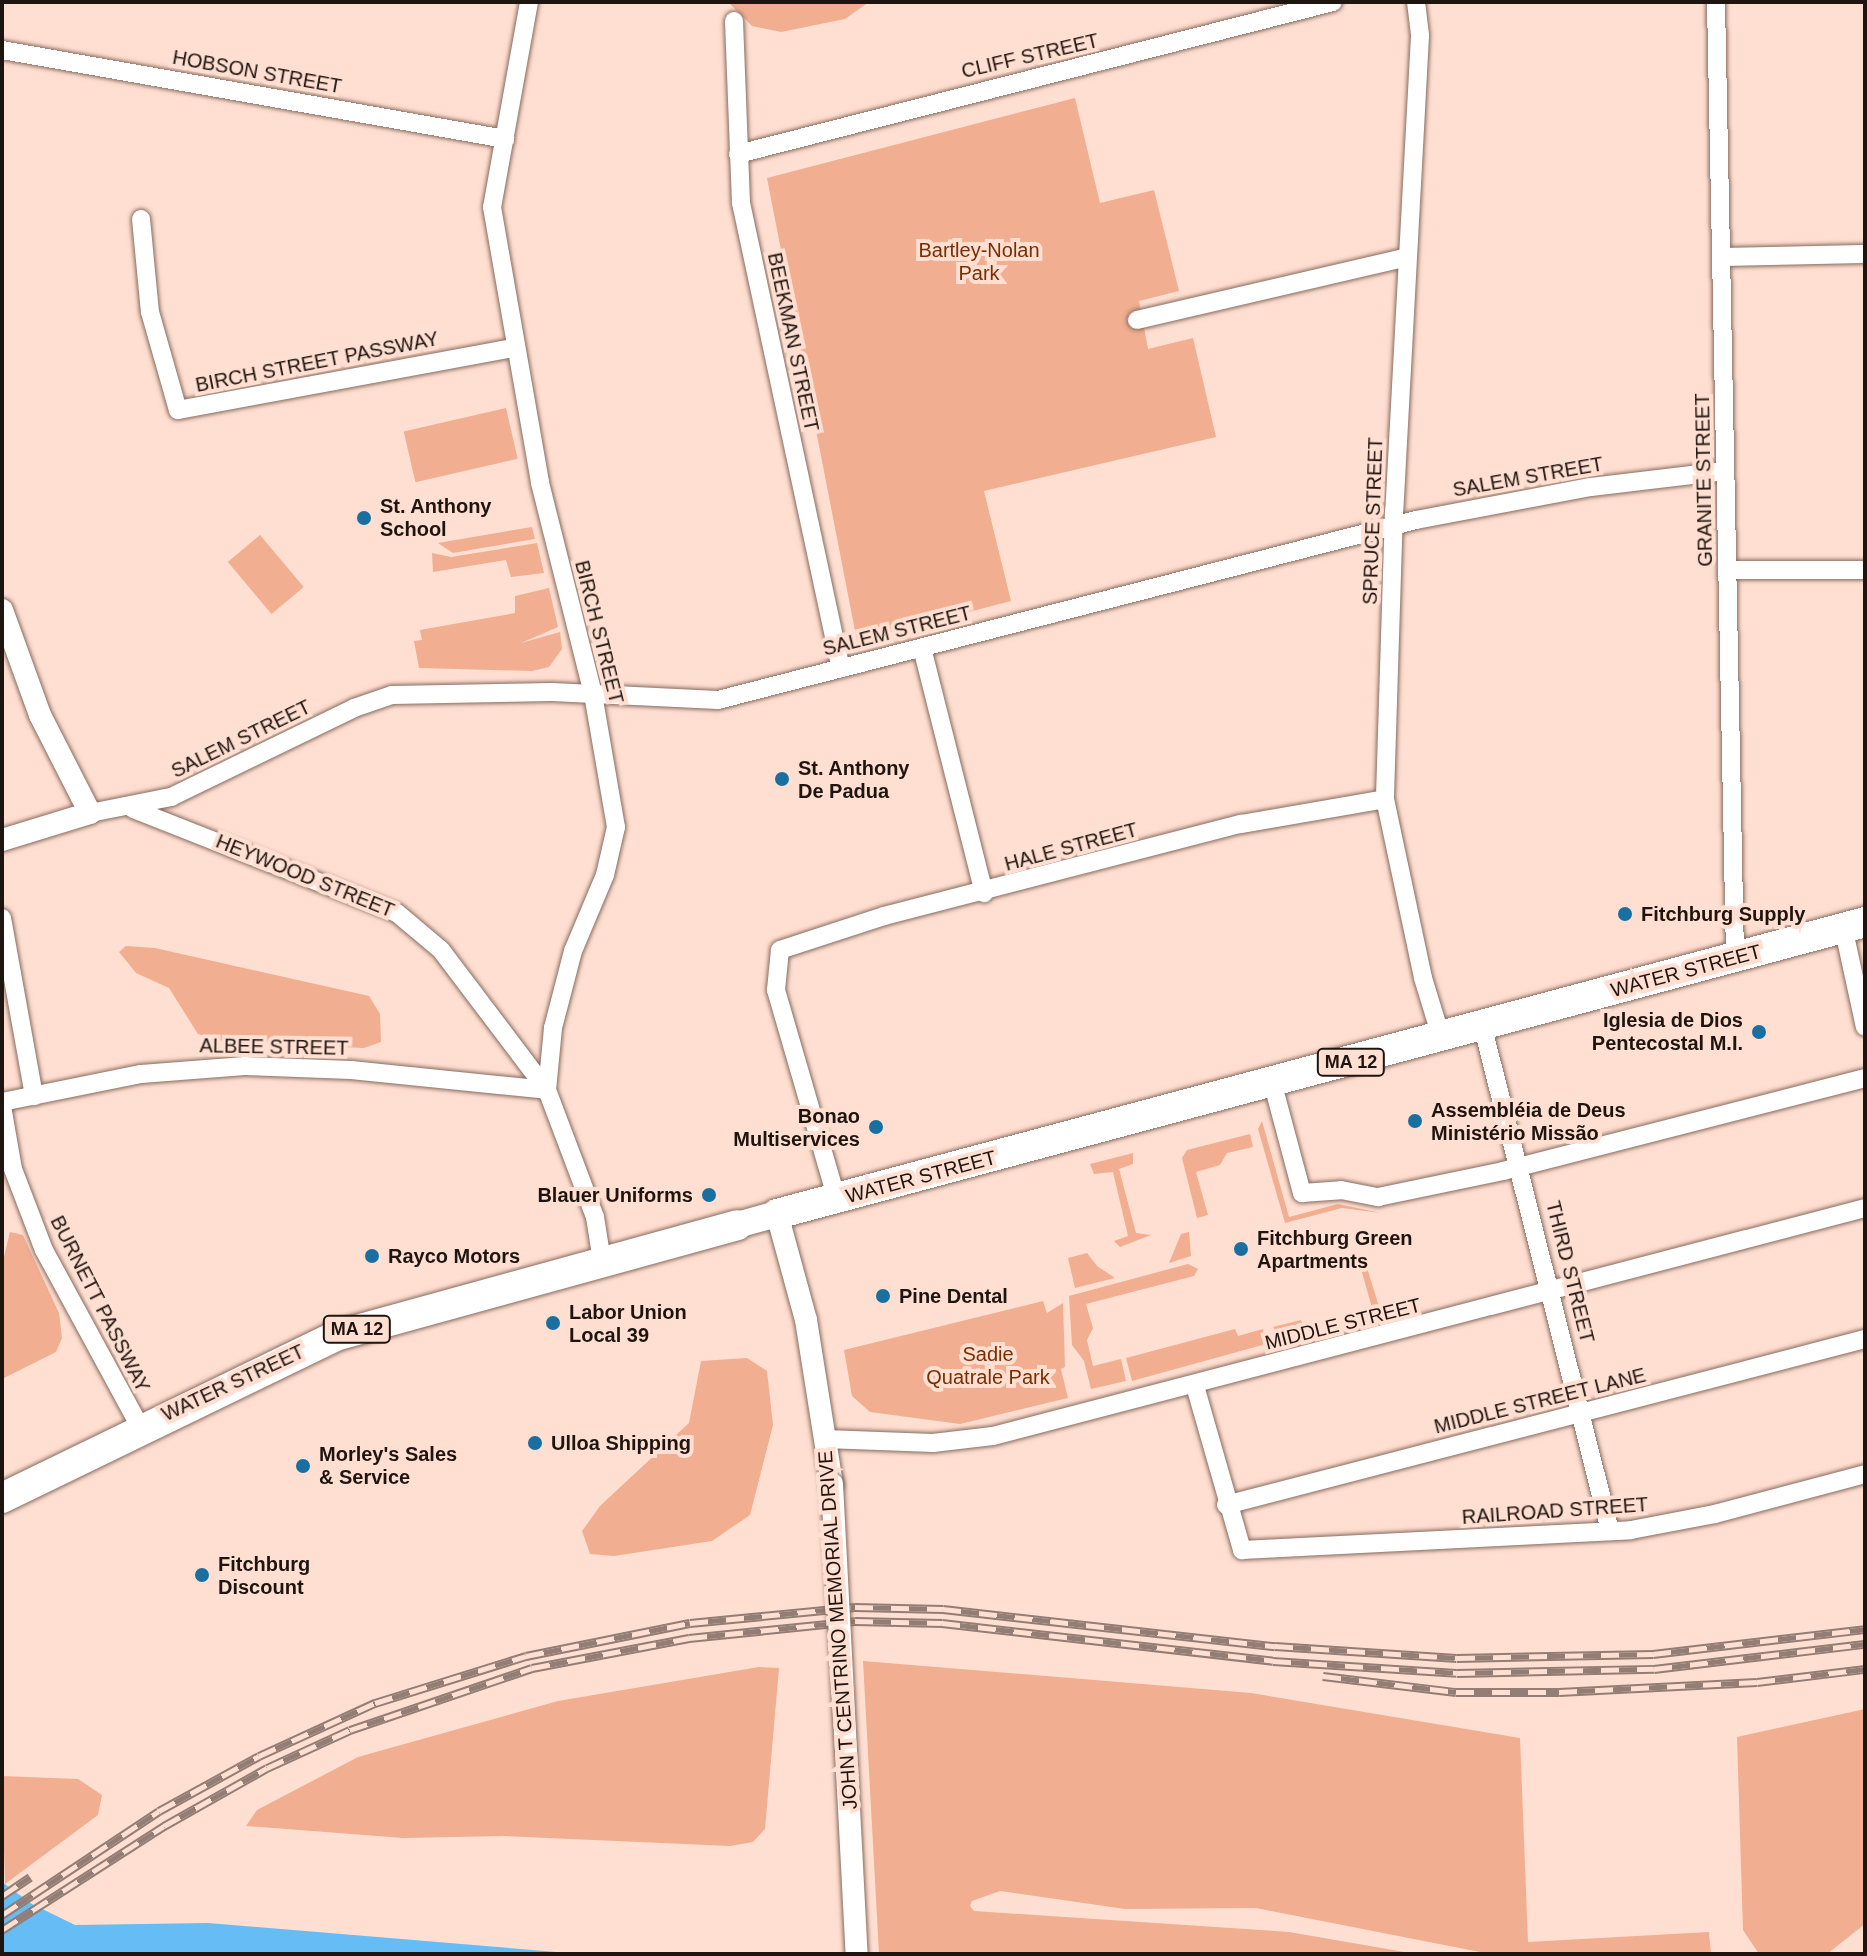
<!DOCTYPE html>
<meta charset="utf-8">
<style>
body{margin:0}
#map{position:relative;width:1867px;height:1956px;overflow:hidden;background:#ffdfd1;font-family:Arial,sans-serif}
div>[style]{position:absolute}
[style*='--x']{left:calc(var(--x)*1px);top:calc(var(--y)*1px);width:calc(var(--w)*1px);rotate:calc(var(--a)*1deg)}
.green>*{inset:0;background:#f1ae91;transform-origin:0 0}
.water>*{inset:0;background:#66bdf5}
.roads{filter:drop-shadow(0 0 2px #876b5f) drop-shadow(0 0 2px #876b5f)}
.minor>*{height:18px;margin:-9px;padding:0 9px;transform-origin:9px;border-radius:9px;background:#fff}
.tertiary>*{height:22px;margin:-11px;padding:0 11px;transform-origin:11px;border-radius:11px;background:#fff}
.secondary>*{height:26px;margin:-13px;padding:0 13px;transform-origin:13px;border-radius:13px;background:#fff}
.trunk>*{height:30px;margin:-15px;padding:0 15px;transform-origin:15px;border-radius:15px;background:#fff}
.rail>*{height:9px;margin-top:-4.5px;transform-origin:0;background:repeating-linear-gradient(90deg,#ffdfd1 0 18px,#937d74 0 36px);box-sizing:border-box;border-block:2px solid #937d74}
.bridges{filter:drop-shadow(0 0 2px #876b5f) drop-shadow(0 0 2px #876b5f)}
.tertiary-bridge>*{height:22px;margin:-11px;padding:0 11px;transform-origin:11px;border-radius:11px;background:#fff}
.dots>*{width:22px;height:22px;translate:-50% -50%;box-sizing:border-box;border:4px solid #ffdfd1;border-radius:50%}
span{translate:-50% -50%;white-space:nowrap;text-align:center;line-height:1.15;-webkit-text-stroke:8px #ffdfd1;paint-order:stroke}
.shield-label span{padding:2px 6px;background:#ffdfd1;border:2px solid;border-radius:6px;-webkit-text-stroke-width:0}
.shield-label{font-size:18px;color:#1f1510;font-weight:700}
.street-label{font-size:20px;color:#1f1510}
.park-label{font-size:20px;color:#7a2e00}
.poi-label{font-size:20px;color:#1f1510;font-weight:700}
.left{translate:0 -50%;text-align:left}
.right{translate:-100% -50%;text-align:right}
.frame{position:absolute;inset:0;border:4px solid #1f1510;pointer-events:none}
</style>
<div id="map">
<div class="green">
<i style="clip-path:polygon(728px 2px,869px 2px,845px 19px,781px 32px,752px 26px)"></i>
<i style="clip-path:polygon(1075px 98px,1100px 203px,1154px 190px,1179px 291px,1139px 301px,1148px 349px,1193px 338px,1216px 437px,984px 491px,1011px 601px,857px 641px,767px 178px)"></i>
<i style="left:506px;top:408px;width:52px;height:105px;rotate:77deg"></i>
<i style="clip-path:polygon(532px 527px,535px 539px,453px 553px,438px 543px)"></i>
<i style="left:260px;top:535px;width:68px;height:42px;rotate:50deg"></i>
<i style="clip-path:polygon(537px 543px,544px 573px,511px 577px,506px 560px,433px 572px,432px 553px,451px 557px)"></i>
<i style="clip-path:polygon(549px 588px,558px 627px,521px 643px,560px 632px,562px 649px,549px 667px,532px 671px,419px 668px,414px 641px,422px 640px,420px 630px,515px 613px,515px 596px)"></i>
<i style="clip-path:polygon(126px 946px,155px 948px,369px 996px,380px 1014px,381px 1042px,364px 1048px,226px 1042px,198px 1034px,169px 988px,136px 973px,119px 952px)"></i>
<i style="clip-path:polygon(1262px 1121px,1289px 1217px,1338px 1204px,1381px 1213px,1342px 1208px,1285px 1223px,1258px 1129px)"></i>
<i style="clip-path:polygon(1250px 1134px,1253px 1147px,1227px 1153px,1220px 1165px,1196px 1172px,1208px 1215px,1197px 1218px,1182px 1158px,1187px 1150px)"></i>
<i style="clip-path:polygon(1133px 1153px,1133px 1164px,1119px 1169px,1136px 1233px,1151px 1235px,1120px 1247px,1114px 1241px,1128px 1236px,1113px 1172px,1094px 1174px,1090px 1164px)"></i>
<i style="clip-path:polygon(10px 1232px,23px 1235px,59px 1313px,62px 1338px,56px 1352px,2px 1379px,2px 1265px)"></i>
<i style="clip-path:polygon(1189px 1232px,1191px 1256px,1169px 1263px,1181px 1234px)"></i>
<i style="clip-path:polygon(1087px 1253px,1097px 1266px,1115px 1278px,1075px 1288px,1068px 1258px)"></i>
<i style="clip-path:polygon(1364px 1258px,1381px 1313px,1391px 1313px,1358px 1321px,1358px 1313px,1372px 1308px,1360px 1265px,1346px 1267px,1343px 1263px)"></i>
<i style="clip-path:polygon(1188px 1264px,1198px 1269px,1194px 1276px,1086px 1304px,1093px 1328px,1087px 1340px,1093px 1366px,1121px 1359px,1126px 1381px,1091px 1389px,1084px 1361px,1072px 1345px,1069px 1296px)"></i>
<i style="clip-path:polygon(1043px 1301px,1047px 1313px,1063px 1303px,1065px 1367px,1061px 1369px,1068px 1398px,960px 1424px,870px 1412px,852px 1396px,844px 1350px)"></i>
<i style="clip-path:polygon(1301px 1320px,1305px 1334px,1283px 1339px,1273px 1327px)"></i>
<i style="clip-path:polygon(1235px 1329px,1238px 1336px,1263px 1329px,1266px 1344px,1132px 1381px,1126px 1358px)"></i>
<i style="clip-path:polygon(747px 1358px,767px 1371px,773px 1425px,750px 1515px,712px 1541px,614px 1556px,590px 1554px,582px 1531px,600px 1506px,689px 1423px,701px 1361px)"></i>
<i style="clip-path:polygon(863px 1661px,1251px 1693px,1520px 1738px,1528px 1942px,1709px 1932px,1711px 1954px,1490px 1954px,1256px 1908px,1125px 1909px,1000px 1891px,972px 1901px,970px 1906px,974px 1911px,1289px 1932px,1416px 1954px,879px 1954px)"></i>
<i style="clip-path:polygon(759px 1667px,779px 1668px,765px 1829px,753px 1842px,730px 1846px,503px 1836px,403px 1838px,246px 1826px,257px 1810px,358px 1757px,558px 1701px)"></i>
<i style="clip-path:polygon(1865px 1709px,1865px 1924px,1827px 1954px,1759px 1954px,1743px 1930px,1737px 1737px)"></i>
<i style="clip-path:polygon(2px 1776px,78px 1779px,102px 1795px,98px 1815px,5px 1884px)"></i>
</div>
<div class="water">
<i style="clip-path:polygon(2px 1882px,32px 1904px,75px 1925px,208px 1923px,581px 1954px,2px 1954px)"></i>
</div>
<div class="roads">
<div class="minor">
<i style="--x:529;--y:2;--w:208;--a:100.2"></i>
<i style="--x:492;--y:207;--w:280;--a:80.1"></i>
<i style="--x:540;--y:483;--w:218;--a:75.9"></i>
<i style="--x:593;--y:694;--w:135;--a:80.2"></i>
<i style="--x:616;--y:827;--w:49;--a:102.9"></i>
<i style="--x:605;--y:875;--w:82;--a:112.8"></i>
<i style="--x:573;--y:951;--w:80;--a:104.6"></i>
<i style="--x:553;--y:1028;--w:62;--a:95.5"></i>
<i style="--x:547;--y:1090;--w:136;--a:69.3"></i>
<i style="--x:595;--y:1217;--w:45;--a:81"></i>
<i style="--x:1416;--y:2;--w:34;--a:83"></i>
<i style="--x:1420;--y:36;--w:475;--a:93.1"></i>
<i style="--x:1394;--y:510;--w:289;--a:91.8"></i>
<i style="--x:1385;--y:799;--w:183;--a:78"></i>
<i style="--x:1423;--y:978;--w:62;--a:73"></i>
<i style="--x:1716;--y:2;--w:954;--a:88.86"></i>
<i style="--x:734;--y:21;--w:182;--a:87.8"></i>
<i style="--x:741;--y:203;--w:476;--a:77.9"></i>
<i style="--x:2;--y:50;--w:511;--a:10.03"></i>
<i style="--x:738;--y:154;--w:614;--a:-14.33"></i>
<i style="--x:141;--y:219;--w:93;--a:84.5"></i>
<i style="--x:150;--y:312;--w:102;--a:74.1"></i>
<i style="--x:178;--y:410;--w:342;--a:-10.5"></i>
<i style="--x:1721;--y:257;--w:144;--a:-1.2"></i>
<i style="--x:1137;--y:320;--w:277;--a:-13.1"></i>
<i style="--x:1728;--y:570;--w:137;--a:0"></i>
<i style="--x:922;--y:648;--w:253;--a:75.8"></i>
<i style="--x:133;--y:809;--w:284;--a:21.5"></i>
<i style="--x:397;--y:913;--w:57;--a:40.1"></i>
<i style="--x:441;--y:950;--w:176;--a:52.9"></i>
<i style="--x:90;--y:813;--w:83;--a:-11.2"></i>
<i style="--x:171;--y:797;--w:203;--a:-25.9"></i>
<i style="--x:354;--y:708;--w:40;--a:-18.9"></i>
<i style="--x:392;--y:695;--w:160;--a:-1.1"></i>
<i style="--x:552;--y:692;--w:166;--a:2.8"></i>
<i style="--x:718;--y:700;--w:721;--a:-14.46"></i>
<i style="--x:1416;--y:520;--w:178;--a:-10.7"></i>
<i style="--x:1591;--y:487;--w:135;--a:-6.8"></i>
<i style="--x:2;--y:918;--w:181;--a:79.8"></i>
<i style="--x:1844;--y:931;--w:98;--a:77.7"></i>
<i style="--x:1482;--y:1024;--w:523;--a:75.83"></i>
<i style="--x:1273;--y:1085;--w:112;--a:75"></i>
<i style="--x:1302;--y:1193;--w:39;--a:-4"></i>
<i style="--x:1341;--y:1190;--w:38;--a:11"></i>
<i style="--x:1378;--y:1197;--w:128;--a:-11.7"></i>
<i style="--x:1503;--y:1171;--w:374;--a:-14.4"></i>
<i style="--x:2;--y:1102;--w:142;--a:-11.4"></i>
<i style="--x:141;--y:1074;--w:104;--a:-4.4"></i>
<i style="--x:245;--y:1066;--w:106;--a:2.2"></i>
<i style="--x:351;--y:1070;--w:197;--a:5.8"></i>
<i style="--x:2;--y:1106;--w:64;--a:80.1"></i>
<i style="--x:13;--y:1169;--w:87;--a:69.1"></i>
<i style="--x:44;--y:1250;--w:201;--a:61.5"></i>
<i style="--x:837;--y:1200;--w:219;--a:-106.2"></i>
<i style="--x:776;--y:990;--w:40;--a:-84.3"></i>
<i style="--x:780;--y:950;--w:109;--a:-18.1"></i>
<i style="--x:884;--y:916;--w:369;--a:-14.5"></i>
<i style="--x:1241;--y:824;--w:146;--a:-9.8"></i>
<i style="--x:1195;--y:1386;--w:171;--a:74"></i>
<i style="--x:1242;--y:1550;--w:390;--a:-2.9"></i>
<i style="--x:1631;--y:1530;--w:86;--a:-10.8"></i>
<i style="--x:1715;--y:1514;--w:155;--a:-14.9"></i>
<i style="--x:825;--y:1439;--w:108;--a:2.1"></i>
<i style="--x:933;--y:1443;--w:60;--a:-6.7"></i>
<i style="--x:993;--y:1436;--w:901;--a:-14.65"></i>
<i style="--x:1226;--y:1505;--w:660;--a:-14.56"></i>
</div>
<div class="tertiary">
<i style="--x:2;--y:610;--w:112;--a:70.1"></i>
<i style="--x:40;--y:715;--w:110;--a:63"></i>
<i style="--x:90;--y:813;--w:92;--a:162.9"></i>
<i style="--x:777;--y:1214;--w:110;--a:74.7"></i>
<i style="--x:806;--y:1320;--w:166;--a:81"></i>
</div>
<div class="secondary">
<i style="--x:737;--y:1225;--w:41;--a:-15.4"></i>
</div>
<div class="trunk">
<i style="--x:777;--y:1214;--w:1127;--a:-15.02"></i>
<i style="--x:2;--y:1498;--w:370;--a:-25.9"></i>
<i style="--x:335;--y:1336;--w:417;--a:-15.4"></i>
</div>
</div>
<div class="rail">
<i style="--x:1323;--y:1676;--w:134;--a:6.9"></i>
<i style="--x:1456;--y:1692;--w:103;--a:0"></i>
<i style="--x:1559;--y:1692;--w:198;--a:-2.9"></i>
<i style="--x:1757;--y:1682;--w:109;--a:-6.9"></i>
<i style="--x:2;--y:1896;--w:34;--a:-34"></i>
<i style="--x:2;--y:1915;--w:188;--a:-33.5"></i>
<i style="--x:159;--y:1811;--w:114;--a:-28.8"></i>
<i style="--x:259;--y:1756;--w:128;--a:-24.6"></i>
<i style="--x:375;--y:1703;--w:158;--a:-17.3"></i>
<i style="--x:526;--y:1656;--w:167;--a:-11.4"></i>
<i style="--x:690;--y:1623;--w:166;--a:-5.5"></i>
<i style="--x:855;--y:1607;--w:88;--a:1.3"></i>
<i style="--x:943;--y:1609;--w:334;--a:6.4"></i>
<i style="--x:1275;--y:1646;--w:182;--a:3.8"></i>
<i style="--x:1457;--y:1658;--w:196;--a:-1.2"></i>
<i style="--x:1653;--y:1654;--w:213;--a:-6.7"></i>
<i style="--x:2;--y:1930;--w:193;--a:-32.7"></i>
<i style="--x:164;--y:1826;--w:118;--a:-29.4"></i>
<i style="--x:267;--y:1768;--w:91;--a:-24.6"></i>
<i style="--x:350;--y:1730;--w:192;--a:-18.8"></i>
<i style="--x:532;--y:1668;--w:160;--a:-10.8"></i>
<i style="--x:689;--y:1638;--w:167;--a:-5.8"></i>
<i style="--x:855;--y:1621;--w:87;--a:1.3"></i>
<i style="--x:942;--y:1623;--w:333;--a:6.5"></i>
<i style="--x:1273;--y:1661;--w:184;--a:3.7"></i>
<i style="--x:1457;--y:1673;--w:197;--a:-1.2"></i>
<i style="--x:1654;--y:1669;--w:212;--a:-6.8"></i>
</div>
<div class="bridges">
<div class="tertiary-bridge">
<i style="--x:832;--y:1484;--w:471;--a:87"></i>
</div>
</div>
<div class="dots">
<i style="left:364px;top:518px;background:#1970a0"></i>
<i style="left:782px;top:779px;background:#1970a0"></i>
<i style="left:1625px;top:914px;background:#1970a0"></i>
<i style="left:1759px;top:1032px;background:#1970a0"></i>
<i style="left:1415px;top:1121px;background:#1970a0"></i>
<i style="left:876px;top:1127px;background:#1970a0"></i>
<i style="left:709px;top:1195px;background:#1970a0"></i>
<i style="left:1241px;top:1249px;background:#1970a0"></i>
<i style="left:372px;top:1256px;background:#1970a0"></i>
<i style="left:883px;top:1296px;background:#1970a0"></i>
<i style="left:553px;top:1323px;background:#1970a0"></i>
<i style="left:535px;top:1443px;background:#1970a0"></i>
<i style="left:303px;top:1466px;background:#1970a0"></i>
<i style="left:202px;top:1575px;background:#1970a0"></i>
</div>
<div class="shield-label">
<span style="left:1351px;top:1062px">MA 12</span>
<span style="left:357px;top:1329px">MA 12</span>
</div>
<div class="street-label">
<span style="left:1030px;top:56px;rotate:-13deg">CLIFF STREET</span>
<span style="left:257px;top:72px;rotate:10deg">HOBSON STREET</span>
<span style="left:793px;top:342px;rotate:78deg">BEEKMAN STREET</span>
<span style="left:317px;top:362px;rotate:-11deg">BIRCH STREET PASSWAY</span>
<span style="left:1528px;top:477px;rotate:-10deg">SALEM STREET</span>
<span style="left:1704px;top:480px;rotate:-91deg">GRANITE STREET</span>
<span style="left:1373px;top:521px;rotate:-88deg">SPRUCE STREET</span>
<span style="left:897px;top:631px;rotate:-14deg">SALEM STREET</span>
<span style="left:599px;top:632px;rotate:76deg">BIRCH STREET</span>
<span style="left:241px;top:739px;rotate:-26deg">SALEM STREET</span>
<span style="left:1071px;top:847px;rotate:-15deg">HALE STREET</span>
<span style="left:305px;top:876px;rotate:22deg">HEYWOOD STREET</span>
<span style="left:1686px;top:971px;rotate:-15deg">WATER STREET</span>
<span style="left:274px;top:1047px;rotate:1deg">ALBEE STREET</span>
<span style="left:921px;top:1177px;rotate:-15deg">WATER STREET</span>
<span style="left:1570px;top:1272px;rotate:76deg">THIRD STREET</span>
<span style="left:100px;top:1304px;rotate:63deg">BURNETT PASSWAY</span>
<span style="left:1343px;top:1324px;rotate:-14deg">MIDDLE STREET</span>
<span style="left:233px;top:1383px;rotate:-25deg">WATER STREET</span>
<span style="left:1540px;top:1401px;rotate:-14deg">MIDDLE STREET LANE</span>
<span style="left:1555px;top:1511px;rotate:-4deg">RAILROAD STREET</span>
<span style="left:838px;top:1630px;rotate:-94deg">JOHN T CENTRINO MEMORIAL DRIVE</span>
</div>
<div class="park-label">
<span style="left:979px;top:262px">Bartley-Nolan<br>Park</span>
<span style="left:988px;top:1366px">Sadie<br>Quatrale Park</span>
</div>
<div class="poi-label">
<span class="left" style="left:380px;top:518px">St. Anthony<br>School</span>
<span class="left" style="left:798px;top:780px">St. Anthony<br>De Padua</span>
<span class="left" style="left:1641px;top:914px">Fitchburg Supply</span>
<span class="right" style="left:1743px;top:1032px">Iglesia de Dios<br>Pentecostal M.I.</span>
<span class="left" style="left:1431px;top:1122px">Assembléia de Deus<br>Ministério Missão</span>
<span class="right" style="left:860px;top:1128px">Bonao<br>Multiservices</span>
<span class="right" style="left:693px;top:1195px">Blauer Uniforms</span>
<span class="left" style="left:1257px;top:1250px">Fitchburg Green<br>Apartments</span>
<span class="left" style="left:388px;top:1256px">Rayco Motors</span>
<span class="left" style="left:899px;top:1296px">Pine Dental</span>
<span class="left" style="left:569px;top:1324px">Labor Union<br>Local 39</span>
<span class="left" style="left:551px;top:1443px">Ulloa Shipping</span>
<span class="left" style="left:319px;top:1466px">Morley's Sales<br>&amp; Service</span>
<span class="left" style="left:218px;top:1576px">Fitchburg<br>Discount</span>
</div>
<div class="frame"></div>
</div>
